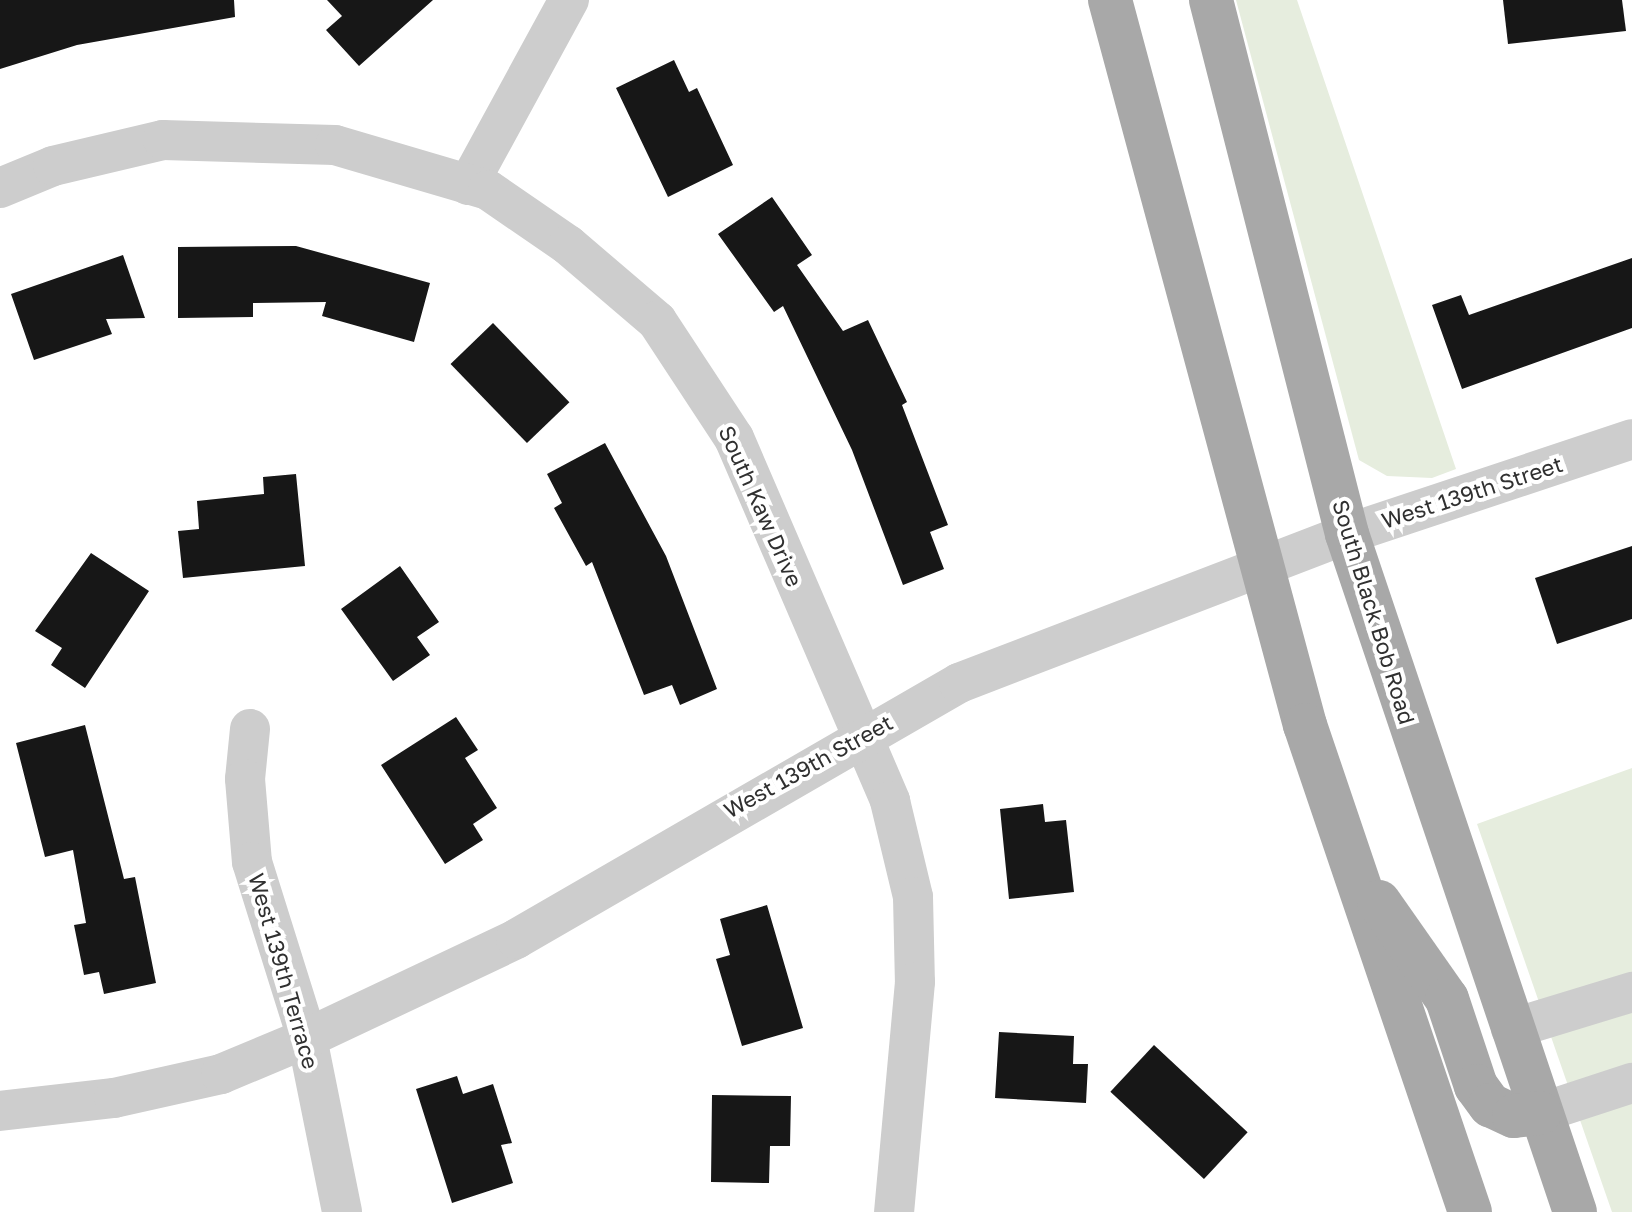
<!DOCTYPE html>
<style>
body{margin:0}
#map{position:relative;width:1632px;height:1212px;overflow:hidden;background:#fff;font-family:"Golos Text",sans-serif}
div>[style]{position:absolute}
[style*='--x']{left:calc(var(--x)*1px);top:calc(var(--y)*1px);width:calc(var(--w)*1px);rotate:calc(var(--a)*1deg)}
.green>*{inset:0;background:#e6edde}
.building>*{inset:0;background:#171717;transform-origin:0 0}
.minor>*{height:40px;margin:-20px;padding:0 20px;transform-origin:20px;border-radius:20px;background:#cdcdcd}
.major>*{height:44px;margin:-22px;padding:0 22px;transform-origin:22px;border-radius:22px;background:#a8a8a8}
span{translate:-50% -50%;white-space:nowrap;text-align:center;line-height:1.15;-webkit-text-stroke:8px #fff;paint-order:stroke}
.street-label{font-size:22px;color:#303030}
</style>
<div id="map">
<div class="green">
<i style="clip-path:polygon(1236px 0,1297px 0,1456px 469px,1432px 478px,1387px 476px,1359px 460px)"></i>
<i style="clip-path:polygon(1632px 768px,1632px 1212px,1612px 1212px,1477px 824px)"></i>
</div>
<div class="building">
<i style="clip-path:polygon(0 0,234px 0,235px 17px,77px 45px,0 69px)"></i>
<i style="clip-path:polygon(327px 0,433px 0,359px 66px,326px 30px,342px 16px)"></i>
<i style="clip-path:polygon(1503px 0,1622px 0,1626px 31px,1508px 44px)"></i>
<i style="clip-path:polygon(674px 60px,689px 92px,697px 88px,733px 165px,668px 197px,616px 88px)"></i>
<i style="clip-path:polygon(772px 197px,812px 255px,797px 265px,843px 331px,868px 320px,907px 402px,902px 405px,948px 525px,930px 532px,944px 569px,903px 585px,852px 450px,783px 306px,774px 312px,718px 234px)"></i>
<i style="clip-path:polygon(296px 246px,430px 283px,414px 342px,322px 316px,326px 302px,253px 303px,253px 317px,178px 318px,178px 247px)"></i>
<i style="clip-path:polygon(123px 255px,145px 318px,106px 319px,112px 334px,34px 360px,11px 294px)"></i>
<i style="clip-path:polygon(1632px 258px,1632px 328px,1462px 389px,1432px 305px,1461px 295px,1469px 315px)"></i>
<i style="left:493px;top:323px;width:110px;height:59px;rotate:46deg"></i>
<i style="clip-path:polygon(605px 443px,666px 556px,717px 689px,680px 705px,672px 685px,644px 695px,592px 562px,586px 566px,554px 508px,562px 503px,547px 474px)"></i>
<i style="clip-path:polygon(296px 474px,305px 566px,183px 578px,178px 531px,199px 529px,197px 501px,264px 494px,263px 477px)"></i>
<i style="clip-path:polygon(1632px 546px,1632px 619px,1557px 644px,1535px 578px)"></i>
<i style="clip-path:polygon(91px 553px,149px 591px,85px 688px,51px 665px,62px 648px,35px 631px)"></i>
<i style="clip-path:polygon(400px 566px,439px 622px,417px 637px,430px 655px,393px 681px,341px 609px)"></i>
<i style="clip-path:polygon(456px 717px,478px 750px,465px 758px,497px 808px,473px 824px,483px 840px,445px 864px,381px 765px)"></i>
<i style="clip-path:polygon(85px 725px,124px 879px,135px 877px,156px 983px,104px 994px,99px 972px,84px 975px,74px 925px,86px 923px,73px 850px,45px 857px,16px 743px)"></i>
<i style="clip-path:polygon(1043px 804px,1045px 822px,1066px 820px,1074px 892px,1009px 899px,1000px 809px)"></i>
<i style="clip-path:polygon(767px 905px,803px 1028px,742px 1046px,716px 959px,730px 955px,720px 919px)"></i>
<i style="clip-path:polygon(999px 1032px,1074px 1036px,1073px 1064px,1088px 1064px,1086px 1103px,995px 1098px)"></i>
<i style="left:1154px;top:1045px;width:128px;height:64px;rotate:43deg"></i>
<i style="clip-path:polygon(457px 1076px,463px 1094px,493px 1084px,512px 1143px,501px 1145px,513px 1183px,452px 1203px,416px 1089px)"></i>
<i style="clip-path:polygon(712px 1095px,791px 1096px,790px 1146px,770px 1146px,769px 1183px,711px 1182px)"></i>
</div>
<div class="minor">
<i style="--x:468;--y:185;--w:211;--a:-61.4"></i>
<i style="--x:0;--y:188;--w:57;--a:-22.5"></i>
<i style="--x:53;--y:166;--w:113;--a:-13.3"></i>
<i style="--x:163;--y:140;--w:172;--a:1.7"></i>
<i style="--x:335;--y:145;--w:159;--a:16.4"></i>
<i style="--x:488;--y:190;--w:97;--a:34.5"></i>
<i style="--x:568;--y:245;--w:117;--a:40.5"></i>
<i style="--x:657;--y:321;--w:140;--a:56.7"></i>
<i style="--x:734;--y:438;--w:395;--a:66.7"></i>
<i style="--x:890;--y:801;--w:99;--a:76.5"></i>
<i style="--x:913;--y:897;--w:85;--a:88.7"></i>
<i style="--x:915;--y:982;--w:231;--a:95.2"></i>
<i style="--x:250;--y:729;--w:50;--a:95.7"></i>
<i style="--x:245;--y:779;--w:83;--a:85.2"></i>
<i style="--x:252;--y:862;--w:184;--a:72.6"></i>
<i style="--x:307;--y:1038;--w:177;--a:78.6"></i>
<i style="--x:1511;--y:1029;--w:127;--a:-17"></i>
<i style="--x:0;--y:1111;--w:115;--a:-6.5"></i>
<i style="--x:114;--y:1098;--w:110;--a:-12.6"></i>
<i style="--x:221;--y:1074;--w:93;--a:-22.7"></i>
<i style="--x:307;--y:1038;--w:231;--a:-25.3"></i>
<i style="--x:516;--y:939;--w:512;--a:-30.02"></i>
<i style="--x:959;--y:683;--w:416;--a:-21"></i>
<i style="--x:1347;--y:534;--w:300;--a:-18.4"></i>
<i style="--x:1540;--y:1113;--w:97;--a:-18.1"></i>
</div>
<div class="major">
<i style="--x:1110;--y:0;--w:751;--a:74.95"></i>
<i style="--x:1305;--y:725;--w:514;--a:71.28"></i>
<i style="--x:1211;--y:0;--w:551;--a:75.71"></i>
<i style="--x:1347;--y:534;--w:715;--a:71.41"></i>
<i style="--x:1379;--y:902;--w:118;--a:55"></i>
<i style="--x:1447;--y:999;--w:92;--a:71.6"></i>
<i style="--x:1476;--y:1086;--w:24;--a:54"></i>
<i style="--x:1490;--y:1105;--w:26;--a:25"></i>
<i style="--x:1514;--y:1116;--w:26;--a:-7"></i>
</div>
<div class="street-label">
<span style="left:1472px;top:492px;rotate:-18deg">West 139th Street</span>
<span style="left:761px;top:506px;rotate:66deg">South Kaw Drive</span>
<span style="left:1374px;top:612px;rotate:73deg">South Black Bob Road</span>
<span style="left:808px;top:766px;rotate:-29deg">West 139th Street</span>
<span style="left:284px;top:971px;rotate:74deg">West 139th Terrace</span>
</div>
</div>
